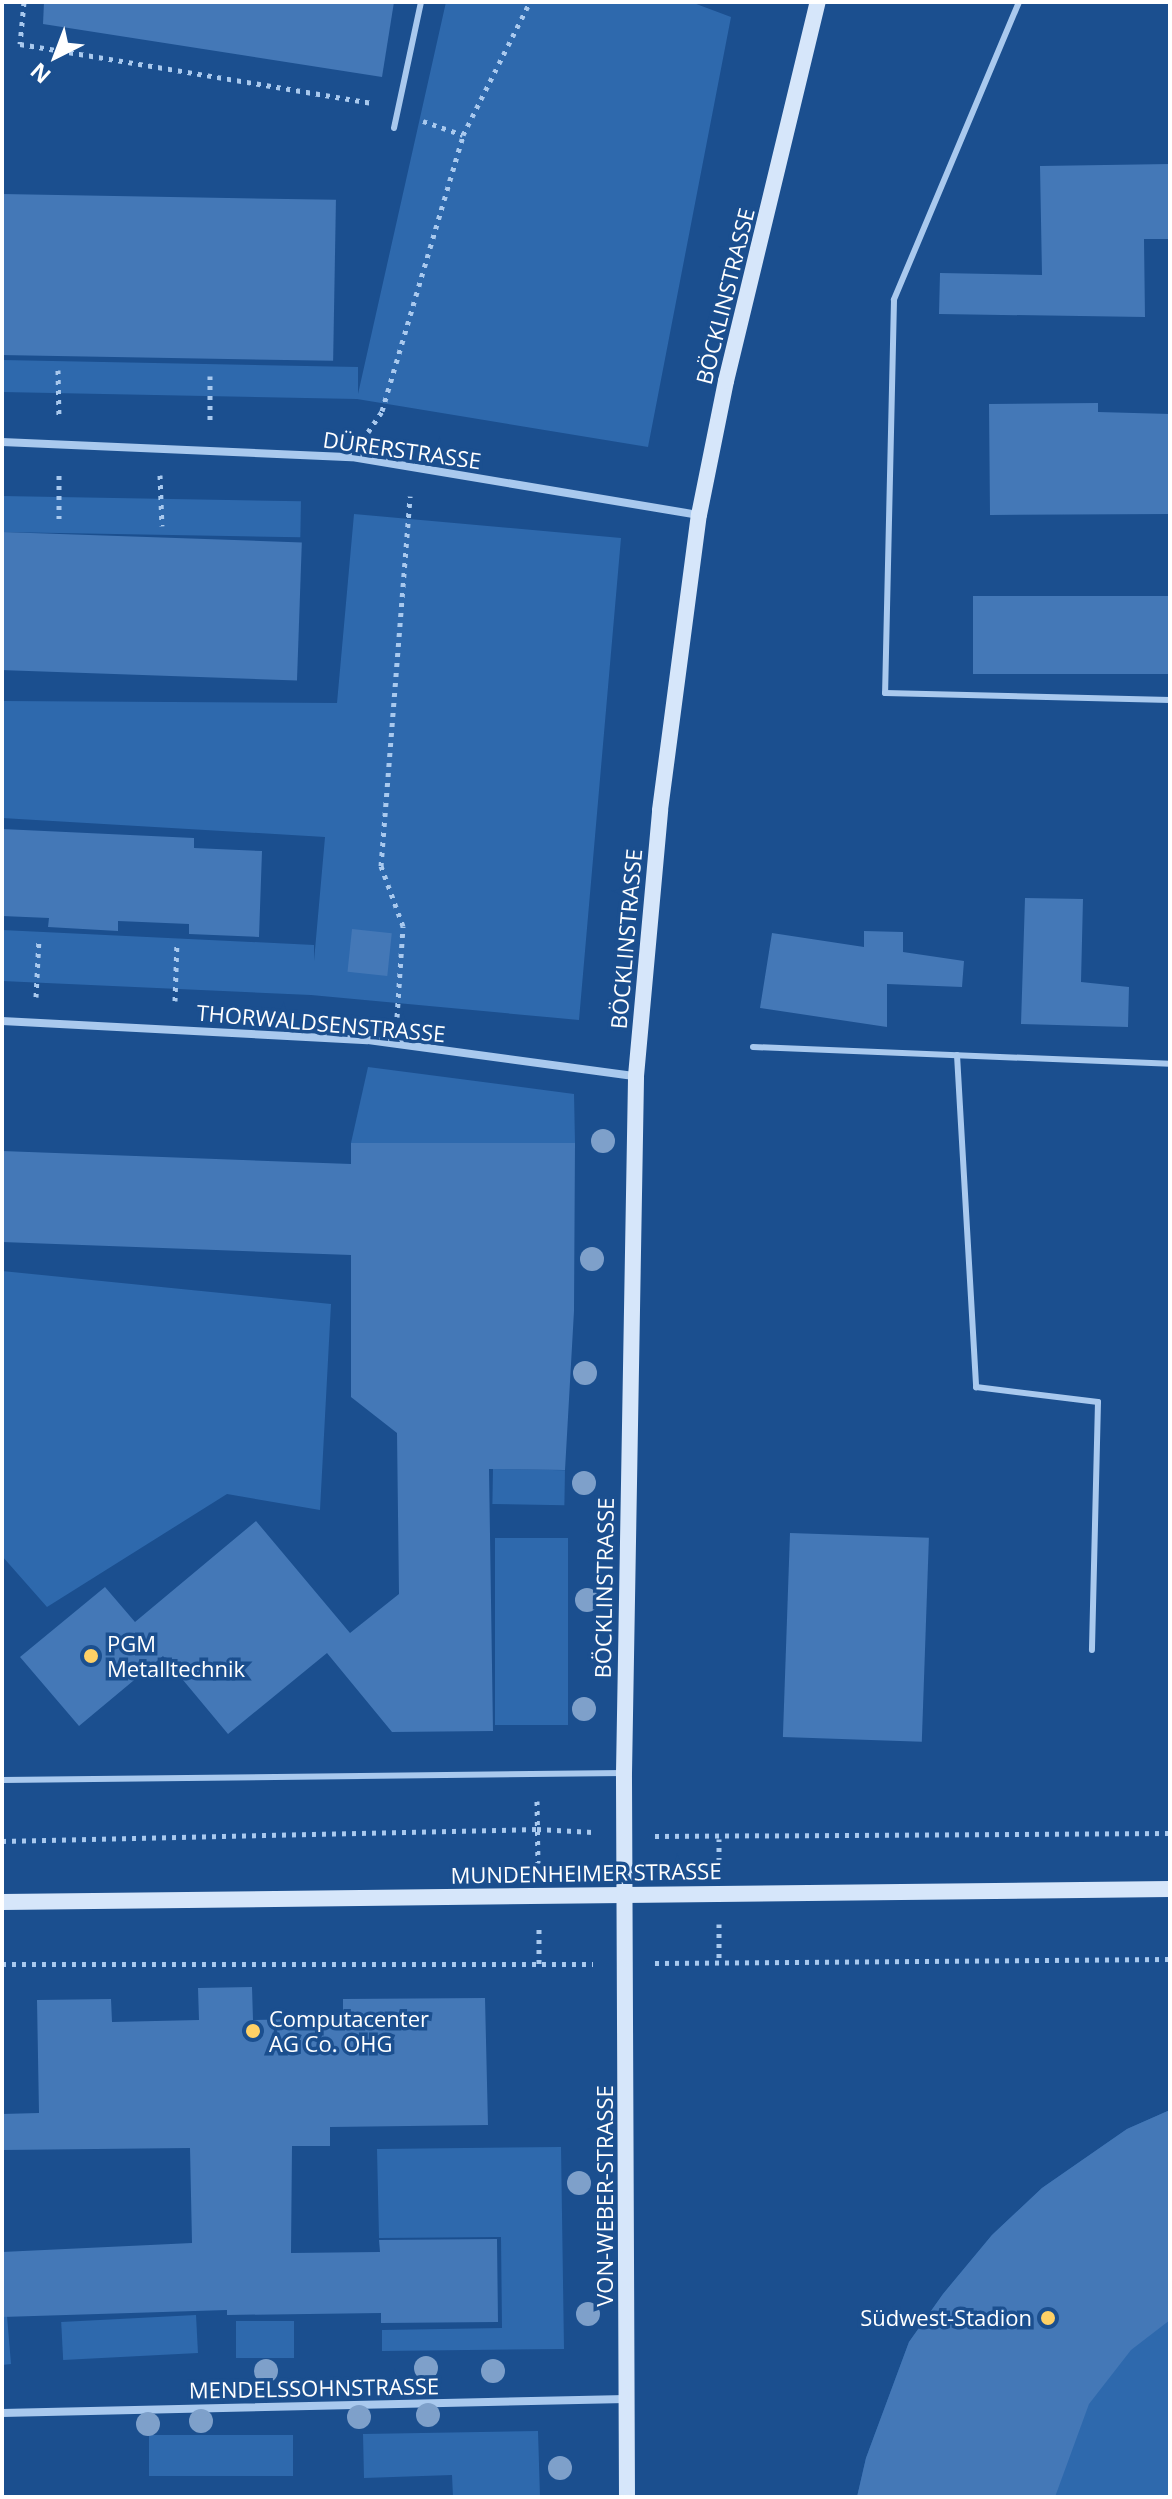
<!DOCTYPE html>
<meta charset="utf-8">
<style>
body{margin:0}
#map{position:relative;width:1172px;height:2499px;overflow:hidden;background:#1b4f8f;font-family:"Open Sans",sans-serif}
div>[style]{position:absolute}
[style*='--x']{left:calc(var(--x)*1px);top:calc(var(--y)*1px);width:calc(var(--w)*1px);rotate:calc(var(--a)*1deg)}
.green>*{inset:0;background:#2e69ad;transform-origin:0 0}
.building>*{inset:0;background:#4478b7;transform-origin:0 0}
.path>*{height:5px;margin-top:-2.5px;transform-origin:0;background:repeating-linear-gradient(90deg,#a9c9ee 0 4px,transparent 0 10px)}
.lane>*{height:6px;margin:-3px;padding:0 3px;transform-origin:3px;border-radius:3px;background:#a9c9ee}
.street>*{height:8px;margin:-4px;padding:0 4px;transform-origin:4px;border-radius:4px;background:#a9c9ee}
.secondary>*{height:16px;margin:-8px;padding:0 8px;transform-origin:8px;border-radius:8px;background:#d6e6fa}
.trees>*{width:24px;height:24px;margin:-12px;border-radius:50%;background:#7ea0ca}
.dots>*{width:22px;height:22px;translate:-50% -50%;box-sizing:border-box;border:4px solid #1b4f8f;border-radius:50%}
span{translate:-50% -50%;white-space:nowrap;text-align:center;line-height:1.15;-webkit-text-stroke:7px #1b4f8f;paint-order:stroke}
.street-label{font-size:22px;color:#fff}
.poi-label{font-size:22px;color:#fff}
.left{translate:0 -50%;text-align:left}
.right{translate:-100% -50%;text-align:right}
.frame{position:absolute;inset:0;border:4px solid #fff;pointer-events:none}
.north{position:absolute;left:16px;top:16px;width:80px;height:80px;-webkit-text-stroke:6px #1b4f8f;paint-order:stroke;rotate:222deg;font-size:22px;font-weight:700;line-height:32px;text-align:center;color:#fff}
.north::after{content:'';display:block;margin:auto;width:28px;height:36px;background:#fff;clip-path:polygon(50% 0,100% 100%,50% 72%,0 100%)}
</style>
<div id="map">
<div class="green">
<i style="clip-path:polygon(446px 2px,691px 2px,731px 17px,648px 447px,357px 399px,2px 392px,2px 360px,358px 367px,358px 394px)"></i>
<i style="left:2px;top:496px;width:299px;height:36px;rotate:1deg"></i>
<i style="clip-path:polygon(354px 514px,621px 538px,579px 1020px,311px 995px,2px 981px,2px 930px,314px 945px,314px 961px,325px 837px,2px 818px,2px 701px,337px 703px)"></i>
<i style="clip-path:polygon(368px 1067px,574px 1094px,575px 1143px,351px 1143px)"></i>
<i style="clip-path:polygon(2px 1271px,331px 1304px,320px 1510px,227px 1494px,47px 1607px,2px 1556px)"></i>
<i style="left:493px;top:1469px;width:72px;height:35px;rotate:1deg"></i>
<i style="left:495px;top:1538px;width:73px;height:187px"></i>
<i style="clip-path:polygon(1170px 2110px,1170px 2497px,857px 2497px,866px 2458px,909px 2342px,943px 2294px,992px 2235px,1042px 2188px,1127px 2129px)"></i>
<i style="clip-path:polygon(561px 2147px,564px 2349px,382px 2351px,382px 2330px,502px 2328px,501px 2237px,379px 2238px,377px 2149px)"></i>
<i style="left:196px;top:2315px;width:38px;height:135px;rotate:87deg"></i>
<i style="clip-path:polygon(7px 2316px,11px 2364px,2px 2365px,2px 2317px)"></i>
<i style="left:236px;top:2321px;width:58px;height:37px"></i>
<i style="clip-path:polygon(538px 2431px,540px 2497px,453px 2497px,452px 2475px,364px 2478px,363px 2434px)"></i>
<i style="left:149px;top:2435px;width:144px;height:41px"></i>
</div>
<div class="building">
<i style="clip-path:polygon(44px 2px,394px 2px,382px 77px,43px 24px)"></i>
<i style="clip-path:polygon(1170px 164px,1170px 239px,1144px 239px,1145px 317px,939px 314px,940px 273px,1042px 275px,1040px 166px)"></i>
<i style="left:2px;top:194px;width:334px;height:161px;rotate:1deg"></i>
<i style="clip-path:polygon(1098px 403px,1098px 412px,1170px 414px,1170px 514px,990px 515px,989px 404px)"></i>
<i style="left:2px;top:532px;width:300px;height:138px;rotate:2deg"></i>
<i style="left:973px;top:596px;width:197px;height:78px"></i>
<i style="clip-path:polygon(2px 829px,194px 838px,194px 848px,262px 851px,259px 937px,189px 934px,189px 924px,118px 921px,118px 931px,48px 927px,49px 918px,2px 916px)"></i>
<i style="clip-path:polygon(1025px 898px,1083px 899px,1081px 982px,1129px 987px,1128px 1027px,1021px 1024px)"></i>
<i style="left:352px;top:929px;width:40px;height:43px;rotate:6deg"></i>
<i style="clip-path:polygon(864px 931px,903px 932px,903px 952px,964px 961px,962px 987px,887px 984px,887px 1027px,760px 1008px,772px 933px,864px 947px)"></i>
<i style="clip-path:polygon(351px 1143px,575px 1143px,574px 1311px,565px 1470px,489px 1469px,493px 1731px,392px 1732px,327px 1653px,228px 1734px,163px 1656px,79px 1726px,20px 1657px,105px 1587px,135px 1622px,256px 1521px,350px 1633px,399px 1594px,397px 1433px,351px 1397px,351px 1255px,2px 1242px,2px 1151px,351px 1164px)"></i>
<i style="left:790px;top:1533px;width:139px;height:204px;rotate:2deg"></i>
<i style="clip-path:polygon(252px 1987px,253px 2020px,343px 2018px,343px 1999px,485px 1998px,488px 2125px,330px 2127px,330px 2146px,292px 2146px,291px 2253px,380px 2252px,379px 2240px,497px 2239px,498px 2322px,381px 2323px,381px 2313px,227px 2315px,227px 2310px,2px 2317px,2px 2252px,192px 2243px,190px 2148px,2px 2150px,2px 2114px,39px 2113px,37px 2000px,111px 1999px,112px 2022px,199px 2020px,198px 1988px)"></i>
<i style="clip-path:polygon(1170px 2110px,1170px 2320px,1131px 2350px,1089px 2404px,1055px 2497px,857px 2497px,866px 2458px,909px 2342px,943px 2294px,992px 2235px,1042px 2188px,1127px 2129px)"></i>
</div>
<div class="path">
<i style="--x:24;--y:2;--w:42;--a:95.4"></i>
<i style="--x:20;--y:44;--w:357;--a:9.5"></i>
<i style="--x:423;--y:121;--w:42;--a:19.3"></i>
<i style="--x:58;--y:370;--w:48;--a:88.8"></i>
<i style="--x:210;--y:376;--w:46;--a:90"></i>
<i style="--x:368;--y:432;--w:25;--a:-56"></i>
<i style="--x:382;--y:411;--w:288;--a:-73.6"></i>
<i style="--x:463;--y:135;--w:149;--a:-63.3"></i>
<i style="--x:160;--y:475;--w:51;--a:87.8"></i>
<i style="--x:59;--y:519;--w:47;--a:-90"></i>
<i style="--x:36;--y:997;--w:59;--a:-87.1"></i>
<i style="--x:175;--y:1001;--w:59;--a:-88.1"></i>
<i style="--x:397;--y:1017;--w:91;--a:-86.2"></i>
<i style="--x:403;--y:926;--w:64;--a:-110.1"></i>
<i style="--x:381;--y:866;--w:371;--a:-85.5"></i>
<i style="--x:537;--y:1801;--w:62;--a:89.1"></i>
<i style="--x:655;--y:1836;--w:515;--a:-0.33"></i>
<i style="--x:2;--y:1841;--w:535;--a:-1.28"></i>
<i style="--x:537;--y:1829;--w:56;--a:3.1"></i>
<i style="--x:719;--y:1862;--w:23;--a:-90"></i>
<i style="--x:719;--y:1924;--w:39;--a:90"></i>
<i style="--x:539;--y:1929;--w:35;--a:90"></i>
<i style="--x:655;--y:1963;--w:515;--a:-0.45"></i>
<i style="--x:2;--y:1964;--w:591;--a:0"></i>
</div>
<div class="lane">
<i style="--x:1019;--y:2;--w:323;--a:112.8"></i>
<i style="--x:894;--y:300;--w:393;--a:91.3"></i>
<i style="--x:885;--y:693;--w:285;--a:1.4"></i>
<i style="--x:394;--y:128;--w:129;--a:-77.9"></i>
<i style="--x:753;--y:1047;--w:417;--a:2.3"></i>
<i style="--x:957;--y:1055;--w:333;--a:86.7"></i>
<i style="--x:976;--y:1387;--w:123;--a:7"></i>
<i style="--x:1098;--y:1402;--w:248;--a:91.4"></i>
<i style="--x:2;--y:1780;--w:622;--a:-0.64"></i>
</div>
<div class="street">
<i style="--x:2;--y:442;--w:350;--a:2.5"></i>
<i style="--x:352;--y:457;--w:352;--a:9.5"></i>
<i style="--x:2;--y:1021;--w:366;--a:3"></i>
<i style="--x:368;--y:1040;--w:270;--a:7.7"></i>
<i style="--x:2;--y:2413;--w:624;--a:-1.29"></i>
</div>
<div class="secondary">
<i style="--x:2;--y:1902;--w:1168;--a:-0.64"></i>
<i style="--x:627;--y:2497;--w:724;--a:-90.24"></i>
<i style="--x:624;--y:1773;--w:697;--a:-89.01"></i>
<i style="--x:636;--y:1076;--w:267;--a:-84.8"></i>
<i style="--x:660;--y:810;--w:298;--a:-82.5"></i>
<i style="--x:699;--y:515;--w:137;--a:-78.6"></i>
<i style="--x:726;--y:381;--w:390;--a:-76.4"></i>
</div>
<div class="trees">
<i style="left:603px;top:1141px"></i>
<i style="left:592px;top:1259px"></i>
<i style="left:585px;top:1373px"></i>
<i style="left:584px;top:1483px"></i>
<i style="left:587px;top:1600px"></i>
<i style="left:584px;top:1709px"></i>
<i style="left:579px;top:2183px"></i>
<i style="left:588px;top:2314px"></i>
<i style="left:426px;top:2368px"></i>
<i style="left:266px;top:2371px"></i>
<i style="left:493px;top:2371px"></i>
<i style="left:428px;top:2415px"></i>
<i style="left:359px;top:2417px"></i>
<i style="left:201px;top:2421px"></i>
<i style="left:148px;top:2424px"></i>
<i style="left:560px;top:2468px"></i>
</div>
<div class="dots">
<i style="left:91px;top:1656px;background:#ffd166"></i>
<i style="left:253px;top:2031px;background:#ffd166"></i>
<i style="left:1048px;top:2318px;background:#ffd166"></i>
</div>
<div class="street-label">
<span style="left:725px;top:296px;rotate:-76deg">BÖCKLINSTRASSE</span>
<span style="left:402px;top:450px;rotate:8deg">DÜRERSTRASSE</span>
<span style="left:626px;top:939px;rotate:-85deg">BÖCKLINSTRASSE</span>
<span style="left:321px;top:1023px;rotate:5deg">THORWALDSENSTRASSE</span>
<span style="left:604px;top:1588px;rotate:-89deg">BÖCKLINSTRASSE</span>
<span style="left:586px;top:1873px;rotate:-1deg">MUNDENHEIMER STRASSE</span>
<span style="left:605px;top:2196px;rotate:-90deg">VON-WEBER-STRASSE</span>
<span style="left:314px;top:2388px;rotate:-1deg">MENDELSSOHNSTRASSE</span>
</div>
<div class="poi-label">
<span class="left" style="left:107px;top:1656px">PGM<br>Metalltechnik</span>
<span class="left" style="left:269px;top:2031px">Computacenter<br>AG Co. OHG</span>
<span class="right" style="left:1032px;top:2318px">Südwest-Stadion</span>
</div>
<div class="frame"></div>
<div class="north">N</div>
</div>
